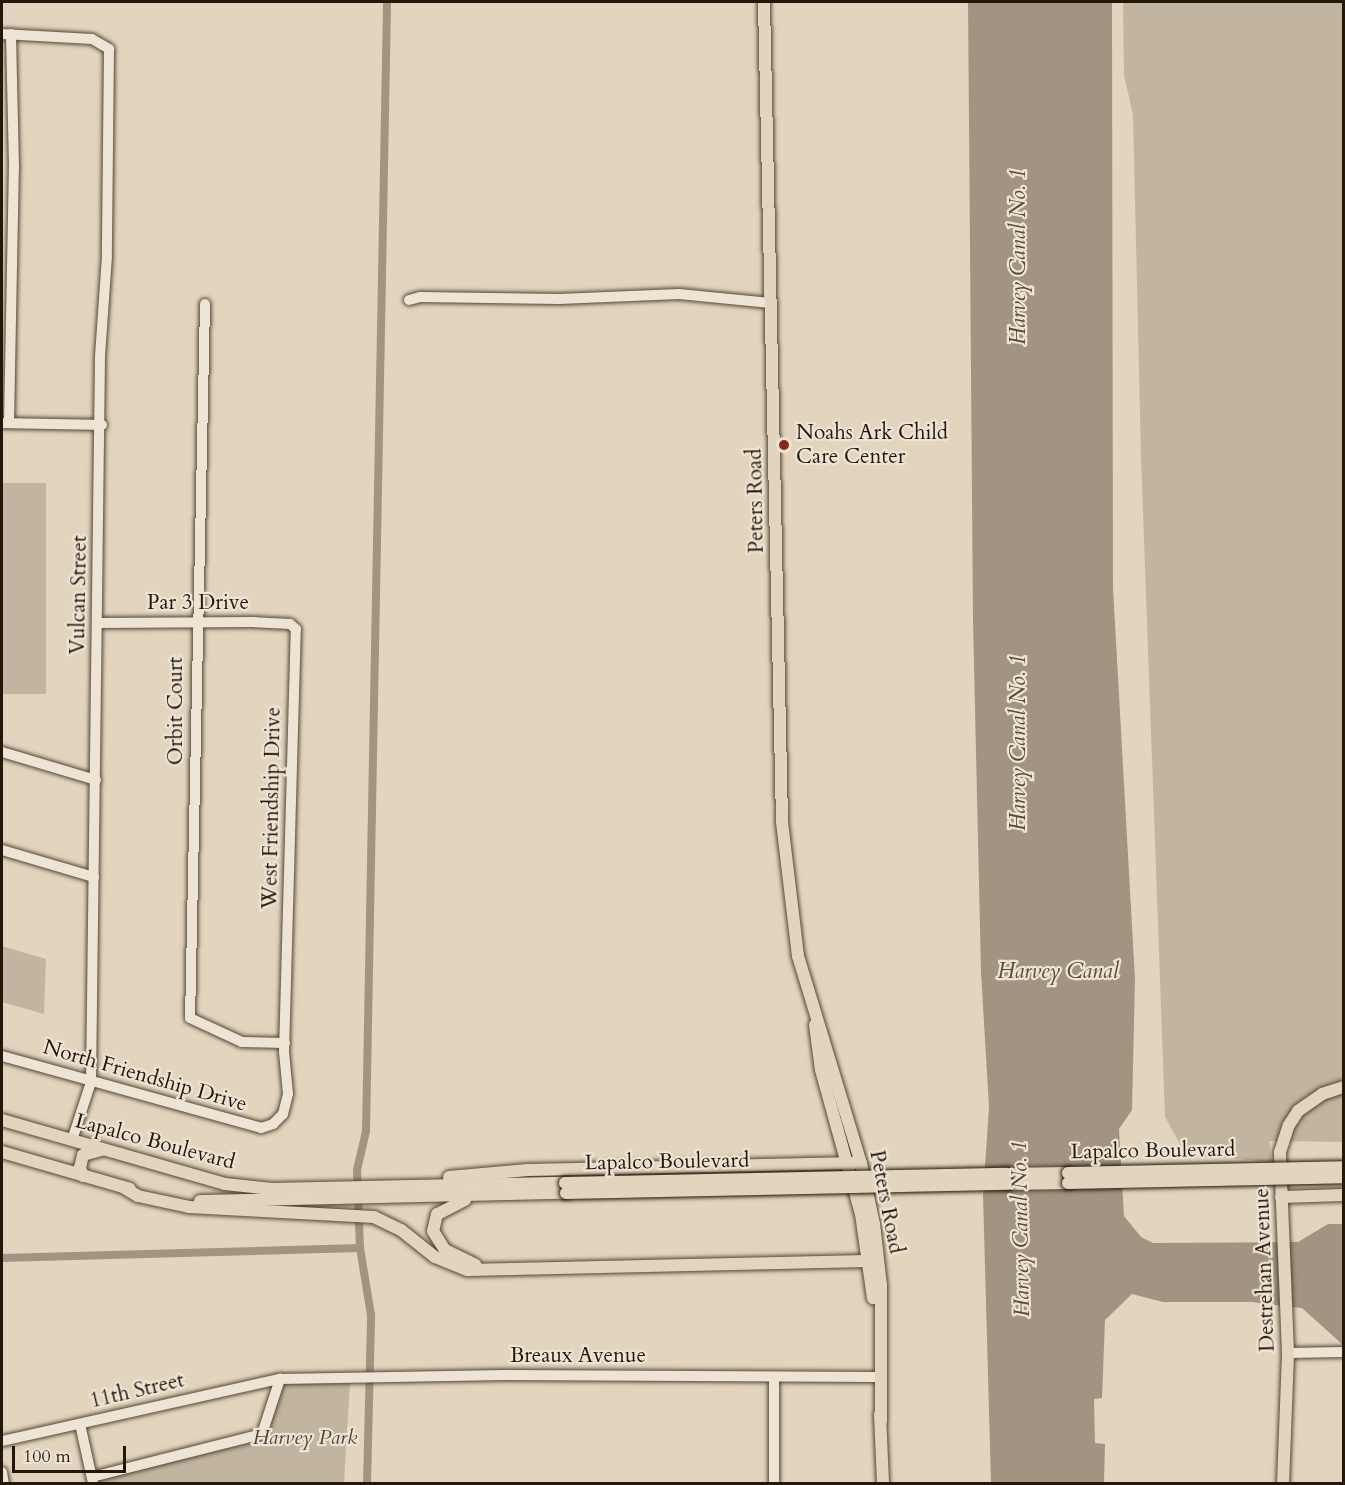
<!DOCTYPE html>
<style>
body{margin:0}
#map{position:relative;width:1345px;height:1485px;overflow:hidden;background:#e3d5bd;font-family:Cardo,serif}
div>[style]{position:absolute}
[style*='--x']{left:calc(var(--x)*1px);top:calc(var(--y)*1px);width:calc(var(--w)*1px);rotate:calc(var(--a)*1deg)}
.green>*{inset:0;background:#c2b59f;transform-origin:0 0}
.water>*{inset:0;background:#a29480}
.canal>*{height:8px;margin:-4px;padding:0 4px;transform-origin:4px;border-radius:4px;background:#a29480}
.roads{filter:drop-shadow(0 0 2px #534637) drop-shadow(0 0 2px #534637)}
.minor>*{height:10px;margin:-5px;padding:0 5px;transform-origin:5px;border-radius:5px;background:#ede4d4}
.major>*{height:12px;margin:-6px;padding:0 6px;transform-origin:6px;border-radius:6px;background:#e3d5bd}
.bridges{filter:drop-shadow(0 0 2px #23170a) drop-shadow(0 0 2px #23170a)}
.major-bridge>*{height:12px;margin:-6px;padding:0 6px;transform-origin:6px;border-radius:6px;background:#e3d5bd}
.dots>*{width:16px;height:16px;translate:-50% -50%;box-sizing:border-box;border:3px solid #ede4d4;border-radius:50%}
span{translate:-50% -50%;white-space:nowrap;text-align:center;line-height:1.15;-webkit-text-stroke:4.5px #ede4d4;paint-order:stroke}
.poi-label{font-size:21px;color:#23170a}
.left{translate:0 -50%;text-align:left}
.street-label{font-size:21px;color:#23170a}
.park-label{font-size:21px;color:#534637;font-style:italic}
.water-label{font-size:22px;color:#564939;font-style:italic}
.frame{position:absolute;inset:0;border:3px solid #23170a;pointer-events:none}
.scale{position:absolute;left:12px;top:1446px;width:114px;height:27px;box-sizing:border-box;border:3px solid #23170a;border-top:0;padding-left:8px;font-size:18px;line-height:21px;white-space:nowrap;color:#23170a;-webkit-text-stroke:4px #ede4d4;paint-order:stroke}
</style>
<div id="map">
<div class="green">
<i style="clip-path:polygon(1123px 2px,1343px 2px,1343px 1142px,1269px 1141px,1272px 1162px,1193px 1155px,1181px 1146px,1165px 1117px,1141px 457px,1133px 115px,1124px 75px)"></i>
<i style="left:2px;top:483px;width:44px;height:211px"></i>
<i style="clip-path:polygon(2px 946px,46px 959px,44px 1014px,2px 1002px)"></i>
<i style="clip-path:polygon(280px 1379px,350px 1382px,344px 1483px,93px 1484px,92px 1477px,262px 1435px)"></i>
</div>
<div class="water">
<i style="clip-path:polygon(968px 2px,1112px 2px,1113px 588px,1135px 979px,1132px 1110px,1119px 1129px,1124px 1216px,1141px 1237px,1153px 1243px,1298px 1242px,1328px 1224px,1343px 1224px,1343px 1345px,1302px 1308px,1251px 1302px,1163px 1302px,1132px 1294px,1105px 1320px,1102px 1398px,1094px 1399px,1095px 1443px,1105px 1444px,1104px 1483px,991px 1483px,983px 1195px,989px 1107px,981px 972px,973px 621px)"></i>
</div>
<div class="canal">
<i style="--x:2;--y:1258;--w:358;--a:-1.6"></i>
<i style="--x:367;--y:1484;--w:169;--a:-88.6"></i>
<i style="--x:371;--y:1315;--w:68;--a:-99.3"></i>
<i style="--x:360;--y:1248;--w:78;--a:-92.2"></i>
<i style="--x:357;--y:1170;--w:40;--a:-77"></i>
<i style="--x:366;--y:1131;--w:1129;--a:-88.93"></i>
</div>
<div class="roads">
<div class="minor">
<i style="--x:2;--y:34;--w:90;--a:3.2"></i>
<i style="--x:92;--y:39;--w:20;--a:30"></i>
<i style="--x:109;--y:49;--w:207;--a:90.6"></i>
<i style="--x:107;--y:256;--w:101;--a:94"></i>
<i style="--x:100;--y:357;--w:725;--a:90.71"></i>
<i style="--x:91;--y:1082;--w:61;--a:108.1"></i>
<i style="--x:409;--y:300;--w:11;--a:-15"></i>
<i style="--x:420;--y:297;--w:139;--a:0.8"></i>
<i style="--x:559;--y:299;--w:120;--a:-2.4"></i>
<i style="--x:679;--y:294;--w:92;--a:5.6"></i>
<i style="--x:205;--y:304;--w:714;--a:91.2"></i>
<i style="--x:190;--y:1018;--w:57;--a:24.8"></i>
<i style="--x:242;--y:1042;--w:43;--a:1.3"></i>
<i style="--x:2;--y:423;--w:100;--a:1.1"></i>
<i style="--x:9;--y:423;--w:256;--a:-88.9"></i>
<i style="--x:14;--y:167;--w:133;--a:-91.3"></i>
<i style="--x:2;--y:752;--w:98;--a:16.6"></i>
<i style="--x:2;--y:850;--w:96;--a:16.4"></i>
<i style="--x:2;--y:1056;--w:269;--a:15.5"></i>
<i style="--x:261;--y:1128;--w:13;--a:-18"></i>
<i style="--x:273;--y:1124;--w:14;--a:-45"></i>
<i style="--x:283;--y:1114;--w:21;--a:-76"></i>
<i style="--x:288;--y:1094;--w:42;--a:-95.4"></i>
<i style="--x:284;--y:1052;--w:423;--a:-88.4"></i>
<i style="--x:296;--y:629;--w:8;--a:-140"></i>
<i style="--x:290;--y:624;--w:35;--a:-177"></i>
<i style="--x:255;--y:622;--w:157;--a:179.6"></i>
<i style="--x:1288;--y:1353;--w:56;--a:-1"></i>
<i style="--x:774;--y:1377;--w:107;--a:90"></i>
<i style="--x:80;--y:1424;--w:60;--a:77.6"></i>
<i style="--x:2;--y:1441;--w:285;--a:-12.6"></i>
<i style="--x:280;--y:1379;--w:225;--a:-1"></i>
<i style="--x:505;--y:1375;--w:371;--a:0.3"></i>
<i style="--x:2;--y:1472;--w:12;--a:81"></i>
<i style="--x:92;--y:1477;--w:175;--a:-14.2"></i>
<i style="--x:262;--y:1434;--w:58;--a:-71.9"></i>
</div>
<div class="major">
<i style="--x:764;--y:2;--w:820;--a:88.74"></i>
<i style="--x:782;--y:822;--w:135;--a:83.2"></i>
<i style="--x:798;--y:956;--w:216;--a:73.1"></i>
<i style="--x:861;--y:1163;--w:62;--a:78"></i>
<i style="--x:874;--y:1224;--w:61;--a:83.5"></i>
<i style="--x:881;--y:1285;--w:136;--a:90"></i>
<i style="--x:815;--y:1025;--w:45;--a:82.4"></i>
<i style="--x:821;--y:1070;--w:149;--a:74.5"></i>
<i style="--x:861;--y:1214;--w:85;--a:81.9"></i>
<i style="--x:2;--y:1120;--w:232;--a:16"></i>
<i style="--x:225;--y:1184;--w:47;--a:6.1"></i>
<i style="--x:272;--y:1189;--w:293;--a:-1.2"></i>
<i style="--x:2;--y:1152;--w:133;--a:16.1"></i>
<i style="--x:1007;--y:1174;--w:61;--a:-0.9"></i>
<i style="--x:83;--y:1176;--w:9;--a:-111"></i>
<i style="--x:80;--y:1168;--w:13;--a:-77"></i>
<i style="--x:83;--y:1155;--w:20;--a:-15"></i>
<i style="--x:449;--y:1177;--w:79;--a:-5.1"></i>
<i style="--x:528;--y:1170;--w:329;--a:-1.2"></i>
<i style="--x:1008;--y:1184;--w:60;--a:-1"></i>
<i style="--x:123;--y:1187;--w:17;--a:31"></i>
<i style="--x:138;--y:1196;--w:52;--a:12.2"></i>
<i style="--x:189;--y:1207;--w:185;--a:3.1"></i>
<i style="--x:374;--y:1217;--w:30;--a:26"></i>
<i style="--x:401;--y:1230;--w:43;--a:38.5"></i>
<i style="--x:435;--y:1257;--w:35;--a:22"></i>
<i style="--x:468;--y:1270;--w:410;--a:-1.3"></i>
<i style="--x:1281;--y:1197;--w:63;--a:-1.8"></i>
<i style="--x:465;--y:1200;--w:31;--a:153"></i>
<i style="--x:437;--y:1214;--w:17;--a:103"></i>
<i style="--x:433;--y:1231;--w:22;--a:58"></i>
<i style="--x:445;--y:1250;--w:34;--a:26"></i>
<i style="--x:200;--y:1201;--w:366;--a:-1.3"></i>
<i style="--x:880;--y:1414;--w:70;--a:87.5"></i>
<i style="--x:1283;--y:1484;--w:131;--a:-87.8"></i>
<i style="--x:1288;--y:1353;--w:201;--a:-92.3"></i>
<i style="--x:1280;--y:1152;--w:28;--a:-72"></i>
<i style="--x:1289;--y:1125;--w:17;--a:-57"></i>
<i style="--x:1298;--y:1111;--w:29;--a:-35"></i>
<i style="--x:1322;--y:1094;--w:23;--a:-18"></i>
</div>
</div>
<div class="bridges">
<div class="major-bridge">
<i style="--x:1068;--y:1173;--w:276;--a:-1.2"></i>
<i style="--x:565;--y:1183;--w:442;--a:-1.2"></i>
<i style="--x:1068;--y:1183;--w:276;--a:-1.2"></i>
<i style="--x:566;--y:1193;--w:442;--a:-1.2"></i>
</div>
</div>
<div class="dots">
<i style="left:784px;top:445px;background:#8f2418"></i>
</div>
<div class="poi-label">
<span class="left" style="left:796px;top:445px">Noahs Ark Child<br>Care Center</span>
</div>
<div class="street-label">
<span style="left:756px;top:501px;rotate:-91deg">Peters Road</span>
<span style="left:79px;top:595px;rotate:-89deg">Vulcan Street</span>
<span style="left:198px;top:603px">Par 3 Drive</span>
<span style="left:176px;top:711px;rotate:-90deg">Orbit Court</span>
<span style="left:272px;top:808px;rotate:-89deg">West Friendship Drive</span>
<span style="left:145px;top:1076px;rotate:16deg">North Friendship Drive</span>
<span style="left:155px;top:1142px;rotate:15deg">Lapalco Boulevard</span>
<span style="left:1153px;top:1151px;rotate:-1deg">Lapalco Boulevard</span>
<span style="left:667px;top:1162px;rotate:-1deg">Lapalco Boulevard</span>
<span style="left:886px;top:1202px;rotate:79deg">Peters Road</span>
<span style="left:1265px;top:1270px;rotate:-92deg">Destrehan Avenue</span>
<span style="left:578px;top:1356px">Breaux Avenue</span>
<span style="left:137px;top:1391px;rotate:-13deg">11th Street</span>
</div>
<div class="park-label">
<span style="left:305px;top:1438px">Harvey Park</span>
</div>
<div class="water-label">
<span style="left:1019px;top:257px;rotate:-90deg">Harvey Canal No. 1</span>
<span style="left:1019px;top:743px;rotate:-90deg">Harvey Canal No. 1</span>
<span style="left:1058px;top:972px">Harvey Canal</span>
<span style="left:1021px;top:1229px;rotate:-91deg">Harvey Canal No. 1</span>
</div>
<div class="frame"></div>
<div class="scale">100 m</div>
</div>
